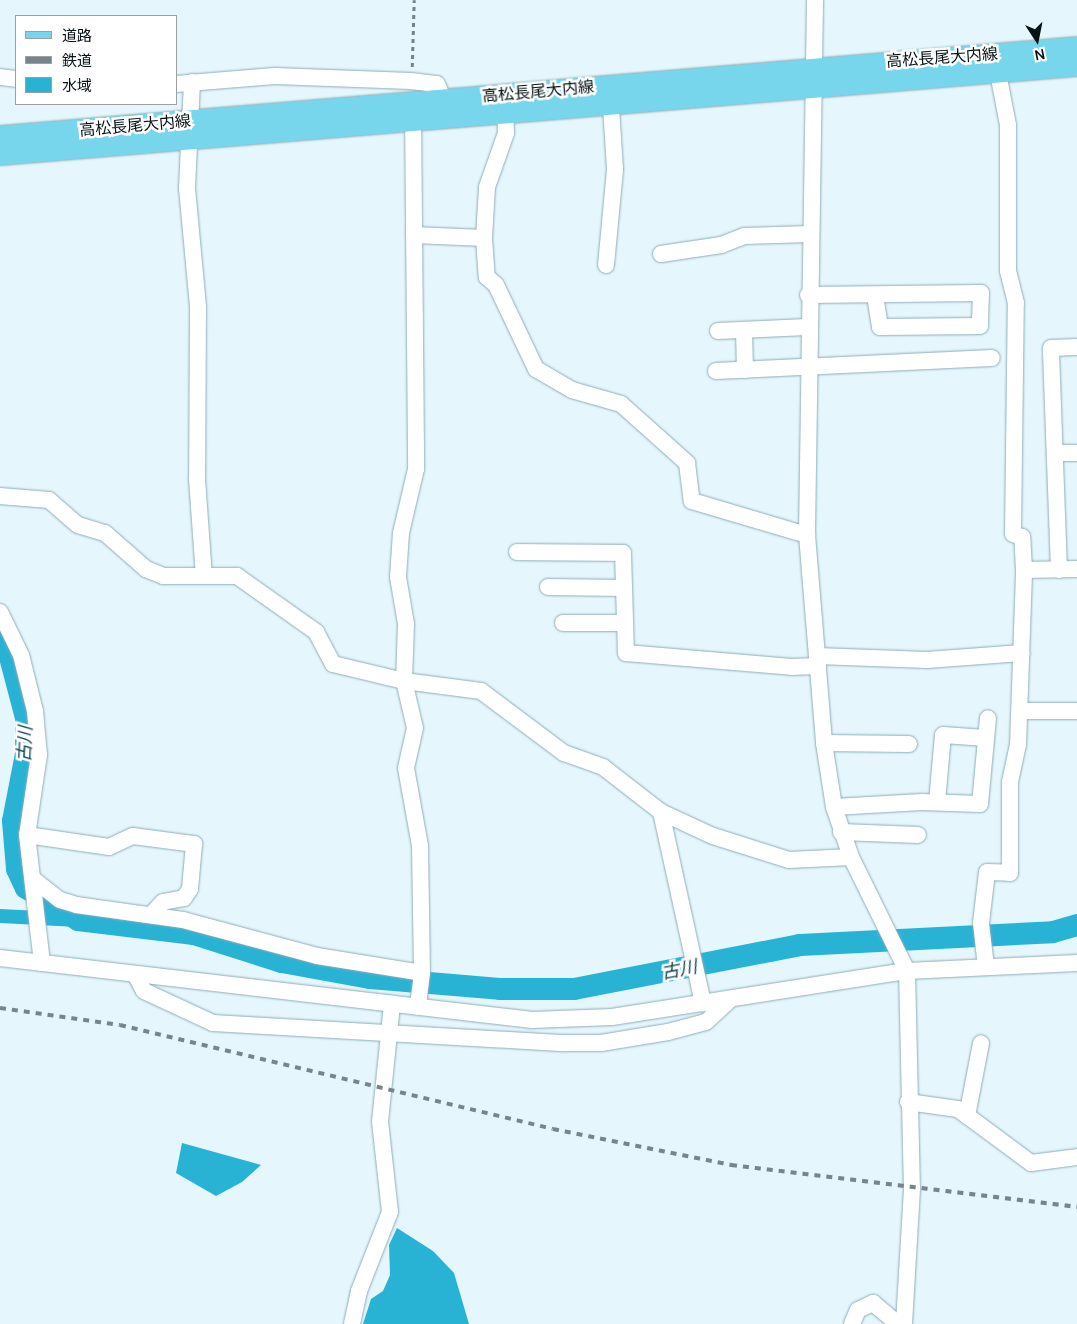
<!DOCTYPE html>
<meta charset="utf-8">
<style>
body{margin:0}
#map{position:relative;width:1077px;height:1324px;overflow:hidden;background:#e5f7fd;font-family:Manrope,"Noto Sans JP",sans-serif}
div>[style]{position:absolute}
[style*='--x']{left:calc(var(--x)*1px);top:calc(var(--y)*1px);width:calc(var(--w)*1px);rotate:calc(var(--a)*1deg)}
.water>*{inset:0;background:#28b3d5}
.canal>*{height:14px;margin:-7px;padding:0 7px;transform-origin:7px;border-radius:7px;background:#28b3d5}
.river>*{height:22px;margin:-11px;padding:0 11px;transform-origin:11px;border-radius:11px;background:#28b3d5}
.path>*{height:2.5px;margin-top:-1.25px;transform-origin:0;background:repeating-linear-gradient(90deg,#738286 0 4px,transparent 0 8px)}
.roads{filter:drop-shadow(0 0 1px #8facb6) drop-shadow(0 0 1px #8facb6)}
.minor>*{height:16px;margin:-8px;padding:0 8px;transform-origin:8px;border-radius:8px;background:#fff}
.major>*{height:21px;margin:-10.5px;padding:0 10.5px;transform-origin:10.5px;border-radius:10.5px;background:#78d6ec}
.rail>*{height:4px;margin-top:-2px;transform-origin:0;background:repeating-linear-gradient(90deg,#77858a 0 6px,transparent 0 12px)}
span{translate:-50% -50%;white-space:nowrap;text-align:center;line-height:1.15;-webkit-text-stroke:5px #fff;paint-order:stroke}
.street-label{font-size:16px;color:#071215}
.water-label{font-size:18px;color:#0b4553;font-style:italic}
.legend{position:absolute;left:15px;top:15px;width:162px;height:90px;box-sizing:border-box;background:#fff;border:1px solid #9ca0a1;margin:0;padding:6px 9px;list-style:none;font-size:15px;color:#071215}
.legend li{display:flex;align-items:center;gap:10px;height:25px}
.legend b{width:25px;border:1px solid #9ca0a1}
.north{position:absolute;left:1012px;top:15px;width:50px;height:50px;-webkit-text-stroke:4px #fff;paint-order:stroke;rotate:169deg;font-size:14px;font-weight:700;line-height:20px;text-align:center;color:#071215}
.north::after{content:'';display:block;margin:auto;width:18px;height:22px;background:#071215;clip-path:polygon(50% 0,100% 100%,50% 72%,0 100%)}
</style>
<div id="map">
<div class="water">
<i style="clip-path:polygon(182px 1143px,261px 1165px,242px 1182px,216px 1196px,176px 1173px)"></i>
<i style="clip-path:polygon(397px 1228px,433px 1251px,454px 1273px,469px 1324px,363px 1324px,371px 1299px,383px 1291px,390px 1275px,389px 1245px)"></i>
</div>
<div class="canal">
<i style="--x:0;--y:916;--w:78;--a:2.9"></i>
</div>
<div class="river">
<i style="--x:0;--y:639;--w:21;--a:61"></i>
<i style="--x:10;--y:657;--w:63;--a:75.3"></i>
<i style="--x:26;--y:718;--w:36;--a:90"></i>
<i style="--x:26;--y:754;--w:68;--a:101"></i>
<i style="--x:13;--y:821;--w:48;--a:85.2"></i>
<i style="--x:17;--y:869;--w:21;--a:65"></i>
<i style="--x:26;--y:888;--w:61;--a:31.6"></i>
<i style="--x:78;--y:920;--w:117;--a:6.9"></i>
<i style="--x:194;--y:934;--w:92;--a:17.7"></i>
<i style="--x:282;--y:962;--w:89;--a:10.3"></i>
<i style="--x:370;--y:978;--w:130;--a:4.8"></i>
<i style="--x:500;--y:989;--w:74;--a:0"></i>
<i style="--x:574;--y:989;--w:230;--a:-11"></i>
<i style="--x:800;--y:945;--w:253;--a:-2.9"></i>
<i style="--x:1053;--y:932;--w:25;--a:-16"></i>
</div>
<div class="path">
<i style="--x:412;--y:67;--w:67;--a:-88.3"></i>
</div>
<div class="roads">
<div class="minor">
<i style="--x:815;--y:0;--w:535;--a:90.86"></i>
<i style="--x:807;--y:535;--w:209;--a:85.3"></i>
<i style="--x:824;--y:743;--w:65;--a:81.1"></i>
<i style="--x:834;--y:807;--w:53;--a:71.2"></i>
<i style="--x:851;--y:857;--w:127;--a:63.8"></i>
<i style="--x:907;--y:971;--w:218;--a:88.7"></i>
<i style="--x:912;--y:1189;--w:135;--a:93.4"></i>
<i style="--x:0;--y:77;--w:16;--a:7"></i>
<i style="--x:192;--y:82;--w:106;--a:92.7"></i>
<i style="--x:187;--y:188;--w:119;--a:84.7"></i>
<i style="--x:198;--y:306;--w:173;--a:90.3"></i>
<i style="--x:197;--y:479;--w:97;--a:85.9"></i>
<i style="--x:176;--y:84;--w:99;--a:-4.6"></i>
<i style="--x:275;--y:76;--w:136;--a:2.1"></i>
<i style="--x:411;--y:81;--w:26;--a:7"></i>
<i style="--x:437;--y:84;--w:16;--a:68"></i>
<i style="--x:413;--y:109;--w:360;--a:89.5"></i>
<i style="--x:416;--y:469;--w:66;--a:103.2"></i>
<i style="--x:401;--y:533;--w:44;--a:93.9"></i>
<i style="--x:398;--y:577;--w:48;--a:80.3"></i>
<i style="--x:406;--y:624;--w:57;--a:92"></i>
<i style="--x:404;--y:681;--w:48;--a:76.8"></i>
<i style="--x:415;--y:728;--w:41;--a:102.7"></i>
<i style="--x:406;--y:768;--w:79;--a:79.8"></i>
<i style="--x:420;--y:846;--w:127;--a:89.1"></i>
<i style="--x:422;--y:973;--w:34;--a:97"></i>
<i style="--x:414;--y:235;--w:70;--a:2.5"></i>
<i style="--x:484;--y:238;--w:51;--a:-86.6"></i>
<i style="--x:487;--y:187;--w:57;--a:-70.6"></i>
<i style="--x:506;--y:133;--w:32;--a:-92"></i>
<i style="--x:484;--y:238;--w:39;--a:86"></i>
<i style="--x:487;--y:277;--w:12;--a:42"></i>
<i style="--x:496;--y:285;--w:93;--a:64.5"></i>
<i style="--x:536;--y:369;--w:42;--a:30.3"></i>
<i style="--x:572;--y:390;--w:51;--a:15.9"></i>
<i style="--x:621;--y:404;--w:89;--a:41.8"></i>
<i style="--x:687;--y:463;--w:38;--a:83"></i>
<i style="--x:692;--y:501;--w:120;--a:16.5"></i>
<i style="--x:661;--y:254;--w:61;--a:-8.5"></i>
<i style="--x:721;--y:245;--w:25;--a:-21"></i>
<i style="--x:744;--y:236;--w:66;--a:-1.7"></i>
<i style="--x:606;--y:265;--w:96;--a:-84.6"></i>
<i style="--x:615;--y:169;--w:77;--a:-93.7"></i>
<i style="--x:808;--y:295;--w:173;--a:-0.7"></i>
<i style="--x:981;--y:293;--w:33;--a:92"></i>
<i style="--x:980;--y:326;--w:100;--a:179.4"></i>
<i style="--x:880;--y:327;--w:30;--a:-99"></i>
<i style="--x:744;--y:330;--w:40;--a:88.6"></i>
<i style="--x:718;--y:331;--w:89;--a:-2.6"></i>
<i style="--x:716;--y:371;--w:276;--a:-2.7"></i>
<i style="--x:1055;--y:453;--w:22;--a:0"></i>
<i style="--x:0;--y:496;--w:49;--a:4.7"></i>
<i style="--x:49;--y:500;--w:38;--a:41"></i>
<i style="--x:78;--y:525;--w:28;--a:17"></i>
<i style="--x:105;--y:533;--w:55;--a:41.3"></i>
<i style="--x:146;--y:569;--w:18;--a:22"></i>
<i style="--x:163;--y:576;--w:74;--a:0"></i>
<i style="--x:237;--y:576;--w:97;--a:35.3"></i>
<i style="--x:316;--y:632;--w:36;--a:62"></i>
<i style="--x:333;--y:664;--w:73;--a:13.5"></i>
<i style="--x:404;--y:681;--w:78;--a:7.4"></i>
<i style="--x:481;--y:691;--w:104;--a:36.8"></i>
<i style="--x:564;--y:753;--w:41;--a:19.7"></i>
<i style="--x:603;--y:767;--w:73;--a:37.8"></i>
<i style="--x:661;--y:812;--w:57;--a:24.8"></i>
<i style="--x:713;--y:836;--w:80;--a:17.5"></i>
<i style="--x:789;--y:860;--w:62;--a:-2.8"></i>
<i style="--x:517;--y:552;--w:106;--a:0.5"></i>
<i style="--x:623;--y:553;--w:100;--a:88.3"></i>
<i style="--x:626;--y:653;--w:166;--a:4.8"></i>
<i style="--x:791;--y:667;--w:27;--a:-2"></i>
<i style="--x:1024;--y:570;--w:53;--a:-1.1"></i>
<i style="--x:1059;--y:570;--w:222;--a:-92.1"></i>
<i style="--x:1051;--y:348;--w:26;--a:-2"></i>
<i style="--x:548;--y:587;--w:76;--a:0.8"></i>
<i style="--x:0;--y:612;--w:48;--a:64"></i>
<i style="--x:21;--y:655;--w:58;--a:76"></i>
<i style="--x:35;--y:711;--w:44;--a:84.8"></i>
<i style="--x:39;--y:755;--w:81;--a:98.5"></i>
<i style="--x:27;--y:835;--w:129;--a:83.3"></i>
<i style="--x:563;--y:623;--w:62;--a:0"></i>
<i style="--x:817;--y:656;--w:110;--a:2.1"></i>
<i style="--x:927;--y:660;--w:95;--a:-4.2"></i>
<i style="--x:1020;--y:711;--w:57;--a:0"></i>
<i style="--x:824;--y:743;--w:85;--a:0.7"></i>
<i style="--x:937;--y:802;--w:67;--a:-84.9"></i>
<i style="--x:943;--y:735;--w:43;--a:4"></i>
<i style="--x:834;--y:807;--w:88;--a:-3.3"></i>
<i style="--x:922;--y:802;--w:58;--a:2"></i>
<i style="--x:980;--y:804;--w:86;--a:-84.7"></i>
<i style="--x:661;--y:812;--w:196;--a:77.6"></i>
<i style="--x:841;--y:832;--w:77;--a:2.2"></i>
<i style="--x:27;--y:835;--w:83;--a:8.3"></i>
<i style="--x:109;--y:847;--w:26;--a:-25"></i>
<i style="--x:133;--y:836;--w:62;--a:7.5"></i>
<i style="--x:194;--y:844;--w:45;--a:95.1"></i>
<i style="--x:190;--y:889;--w:11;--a:124"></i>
<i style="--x:184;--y:898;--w:21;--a:169"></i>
<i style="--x:163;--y:902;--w:18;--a:133"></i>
<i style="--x:33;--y:879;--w:34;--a:38"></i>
<i style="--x:60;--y:900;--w:17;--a:17"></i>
<i style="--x:76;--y:905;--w:108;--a:8"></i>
<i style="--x:183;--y:920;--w:139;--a:15"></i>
<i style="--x:317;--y:956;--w:106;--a:9.2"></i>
<i style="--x:0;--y:958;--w:536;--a:6.65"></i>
<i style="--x:532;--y:1020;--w:80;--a:-2.1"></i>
<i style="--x:612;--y:1017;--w:299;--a:-8.9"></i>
<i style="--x:907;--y:971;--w:170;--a:-2.7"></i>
<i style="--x:986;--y:967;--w:44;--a:-96.5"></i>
<i style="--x:981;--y:923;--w:51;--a:-83.3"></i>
<i style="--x:987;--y:872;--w:23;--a:2"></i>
<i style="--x:1010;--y:873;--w:91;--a:-90"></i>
<i style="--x:1010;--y:782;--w:38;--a:-78"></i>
<i style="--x:1018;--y:745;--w:175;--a:-88"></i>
<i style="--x:1024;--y:570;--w:33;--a:-93"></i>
<i style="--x:1022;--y:537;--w:9;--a:-162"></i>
<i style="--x:1013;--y:534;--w:231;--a:-89.3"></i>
<i style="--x:1016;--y:303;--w:33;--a:-104"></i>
<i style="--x:1008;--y:271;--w:146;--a:-90"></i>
<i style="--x:1008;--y:125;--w:53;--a:-100.9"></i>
<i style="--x:135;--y:974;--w:19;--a:62"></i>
<i style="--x:144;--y:991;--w:76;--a:24.9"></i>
<i style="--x:213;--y:1023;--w:352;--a:3.3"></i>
<i style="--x:564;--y:1043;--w:37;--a:0"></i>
<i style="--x:601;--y:1043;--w:68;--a:-9.3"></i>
<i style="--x:668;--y:1032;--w:39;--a:-15"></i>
<i style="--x:706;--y:1022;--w:34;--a:-43"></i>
<i style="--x:908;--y:1102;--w:50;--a:8"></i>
<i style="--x:958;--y:1109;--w:91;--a:36.5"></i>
<i style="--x:1031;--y:1163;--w:46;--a:-7.4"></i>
<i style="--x:967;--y:1116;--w:74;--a:-79.1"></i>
<i style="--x:352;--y:1324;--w:34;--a:-78"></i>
<i style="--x:359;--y:1291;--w:85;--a:-68.6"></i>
<i style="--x:390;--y:1212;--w:91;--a:-96.3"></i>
<i style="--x:380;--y:1122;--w:119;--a:-84.2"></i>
<i style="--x:852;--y:1324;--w:15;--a:-67"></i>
<i style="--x:858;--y:1310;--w:17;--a:-25"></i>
<i style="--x:873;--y:1303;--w:33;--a:40"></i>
</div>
<div class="major">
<i style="--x:0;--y:136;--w:1081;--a:-4.72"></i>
<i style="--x:0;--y:154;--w:1081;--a:-4.72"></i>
</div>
</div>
<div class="rail">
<i style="--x:0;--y:1008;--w:121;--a:8.1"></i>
<i style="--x:120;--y:1025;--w:445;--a:13.5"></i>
<i style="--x:553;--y:1129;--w:182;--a:11.4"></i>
<i style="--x:731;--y:1165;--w:349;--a:6.9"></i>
</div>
<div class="street-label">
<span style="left:942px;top:57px;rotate:-4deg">高松長尾大内線</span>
<span style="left:538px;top:91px;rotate:-5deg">高松長尾大内線</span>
<span style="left:135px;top:125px;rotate:-5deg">高松長尾大内線</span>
</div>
<div class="water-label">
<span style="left:24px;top:744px;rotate:-87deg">古川</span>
<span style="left:679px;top:969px;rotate:-11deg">古川</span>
</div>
<ul class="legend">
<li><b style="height:6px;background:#78d6ec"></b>道路</li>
<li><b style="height:6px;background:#77858a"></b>鉄道</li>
<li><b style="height:14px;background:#28b3d5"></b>水域</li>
</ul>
<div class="north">N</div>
</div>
